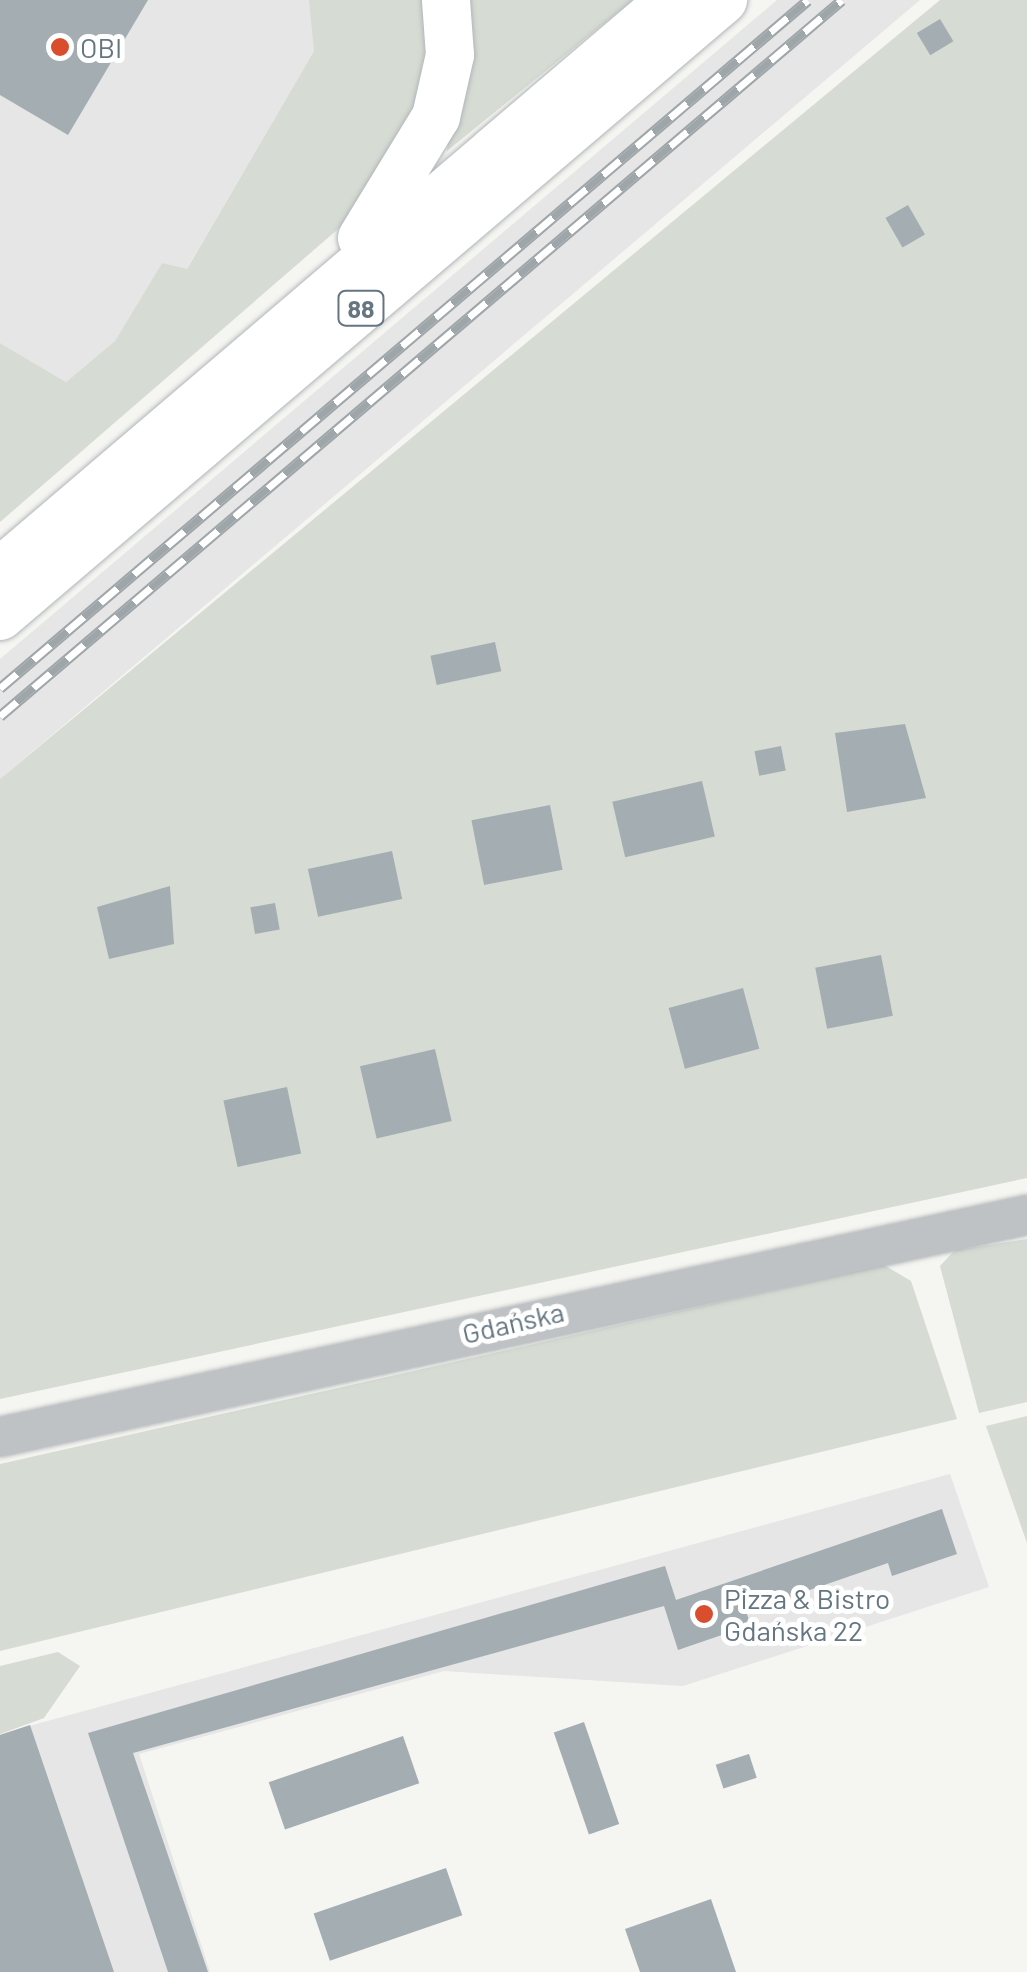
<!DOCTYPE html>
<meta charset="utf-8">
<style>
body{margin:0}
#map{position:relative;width:1027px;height:1972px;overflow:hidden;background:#f5f5f1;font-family:Barlow,sans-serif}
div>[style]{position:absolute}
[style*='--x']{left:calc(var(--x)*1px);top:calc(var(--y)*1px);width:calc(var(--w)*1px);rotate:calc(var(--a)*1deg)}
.built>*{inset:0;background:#e5e6e5}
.green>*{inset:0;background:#d6dbd3}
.building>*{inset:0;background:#a4adb2;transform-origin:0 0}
.roads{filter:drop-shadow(0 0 2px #b1b6b9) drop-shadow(0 0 2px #b1b6b9)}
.minor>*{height:38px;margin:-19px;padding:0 19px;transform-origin:19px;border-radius:19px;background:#bec2c5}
.major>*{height:48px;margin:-24px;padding:0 24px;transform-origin:24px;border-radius:24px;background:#fff}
.rail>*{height:11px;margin-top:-5.5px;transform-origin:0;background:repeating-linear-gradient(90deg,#fff 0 22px,#9fa6aa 0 44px);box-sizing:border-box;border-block:2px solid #9fa6aa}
.dots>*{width:28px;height:28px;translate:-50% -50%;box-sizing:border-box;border:5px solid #fff;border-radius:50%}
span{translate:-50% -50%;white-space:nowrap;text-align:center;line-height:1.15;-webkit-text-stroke:10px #fff;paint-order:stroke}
.shield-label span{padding:2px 8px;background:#fff;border:2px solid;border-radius:8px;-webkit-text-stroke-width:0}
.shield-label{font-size:25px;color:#657681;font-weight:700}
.poi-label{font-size:28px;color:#657681}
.left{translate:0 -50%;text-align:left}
.street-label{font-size:28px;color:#657681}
</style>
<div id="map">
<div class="built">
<i style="clip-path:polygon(0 0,309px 0,316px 19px,314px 51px,186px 270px,162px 263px,115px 341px,66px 382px,0 343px)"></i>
<i style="clip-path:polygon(777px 0,920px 0,0 779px,0 659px)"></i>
<i style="clip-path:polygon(950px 1474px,989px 1587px,683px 1686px,444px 1671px,139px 1754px,210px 1972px,0 1972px,0 1734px)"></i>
</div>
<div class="green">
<i style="clip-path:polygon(309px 0,432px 0,435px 79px,360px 210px,0 522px,0 343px,66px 382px,115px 341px,162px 263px,187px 269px,314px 51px)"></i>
<i style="clip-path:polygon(463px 0,633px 0,447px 151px)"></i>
<i style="clip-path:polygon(940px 0,1027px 0,1027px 1178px,0 1399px,0 779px)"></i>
<i style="clip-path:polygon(1027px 1239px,1027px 1402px,979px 1413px,940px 1266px,955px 1250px)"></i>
<i style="clip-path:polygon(884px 1265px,911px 1281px,957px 1419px,0 1651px,0 1464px)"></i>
<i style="clip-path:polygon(1027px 1416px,1027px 1543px,986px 1426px)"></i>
<i style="clip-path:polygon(58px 1652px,80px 1666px,44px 1718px,0 1734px,0 1666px)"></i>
</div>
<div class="building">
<i style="clip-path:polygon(0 0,148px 0,68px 135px,0 95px)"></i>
<i style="left:940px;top:19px;width:26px;height:27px;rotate:59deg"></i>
<i style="left:908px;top:205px;width:34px;height:26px;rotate:60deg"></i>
<i style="left:495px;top:642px;width:30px;height:66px;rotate:78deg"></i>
<i style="clip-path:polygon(905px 724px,926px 798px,847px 812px,835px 733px)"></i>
<i style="left:781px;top:746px;width:25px;height:27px;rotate:79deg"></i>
<i style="left:702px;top:781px;width:57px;height:92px;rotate:77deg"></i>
<i style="left:550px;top:805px;width:66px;height:80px;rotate:79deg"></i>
<i style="left:392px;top:851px;width:49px;height:86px;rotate:78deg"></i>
<i style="clip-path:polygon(170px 886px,174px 944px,109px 959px,97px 907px)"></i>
<i style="left:275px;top:903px;width:27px;height:25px;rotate:80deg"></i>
<i style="left:881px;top:955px;width:62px;height:67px;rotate:79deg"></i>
<i style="left:743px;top:988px;width:63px;height:77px;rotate:75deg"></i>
<i style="left:435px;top:1049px;width:74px;height:77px;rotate:77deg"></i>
<i style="left:287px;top:1087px;width:68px;height:65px;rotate:78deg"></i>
<i style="clip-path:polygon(942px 1509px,957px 1554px,892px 1576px,888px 1563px,746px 1612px,751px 1625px,678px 1650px,664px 1606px,133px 1753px,208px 1972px,168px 1972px,88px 1733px,665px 1566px,676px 1600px)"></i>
<i style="left:584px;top:1722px;width:108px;height:32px;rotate:71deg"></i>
<i style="clip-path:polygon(30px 1725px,99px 1928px,114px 1972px,0 1972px,0 1735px)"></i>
<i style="left:403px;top:1736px;width:50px;height:142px;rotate:71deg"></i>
<i style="left:749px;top:1754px;width:25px;height:35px;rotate:72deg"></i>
<i style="left:446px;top:1868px;width:50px;height:140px;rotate:71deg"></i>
<i style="clip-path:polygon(711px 1899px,736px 1972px,640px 1972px,625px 1929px)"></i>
</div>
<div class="roads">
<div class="minor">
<i style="--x:0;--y:1437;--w:1051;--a:-12.2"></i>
</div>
<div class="major">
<i style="--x:362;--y:238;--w:142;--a:-58.6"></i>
<i style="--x:436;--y:117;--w:64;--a:-77.3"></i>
<i style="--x:450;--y:55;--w:55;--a:-94.2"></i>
<i style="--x:0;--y:572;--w:882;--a:-40.45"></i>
<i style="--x:0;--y:616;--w:950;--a:-40.43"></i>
</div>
</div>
<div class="rail">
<i style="--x:0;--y:688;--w:1061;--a:-40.41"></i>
<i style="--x:0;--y:716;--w:1105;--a:-40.38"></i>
</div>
<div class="dots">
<i style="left:60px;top:47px;background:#d94e2d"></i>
<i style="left:704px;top:1614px;background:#d94e2d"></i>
</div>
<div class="shield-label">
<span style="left:361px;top:308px">88</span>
</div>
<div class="poi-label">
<span class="left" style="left:80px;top:47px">OBI</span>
<span class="left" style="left:724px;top:1614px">Pizza &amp; Bistro<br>Gdańska 22</span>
</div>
<div class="street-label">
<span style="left:513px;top:1322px;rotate:-13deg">Gdańska</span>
</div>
</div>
